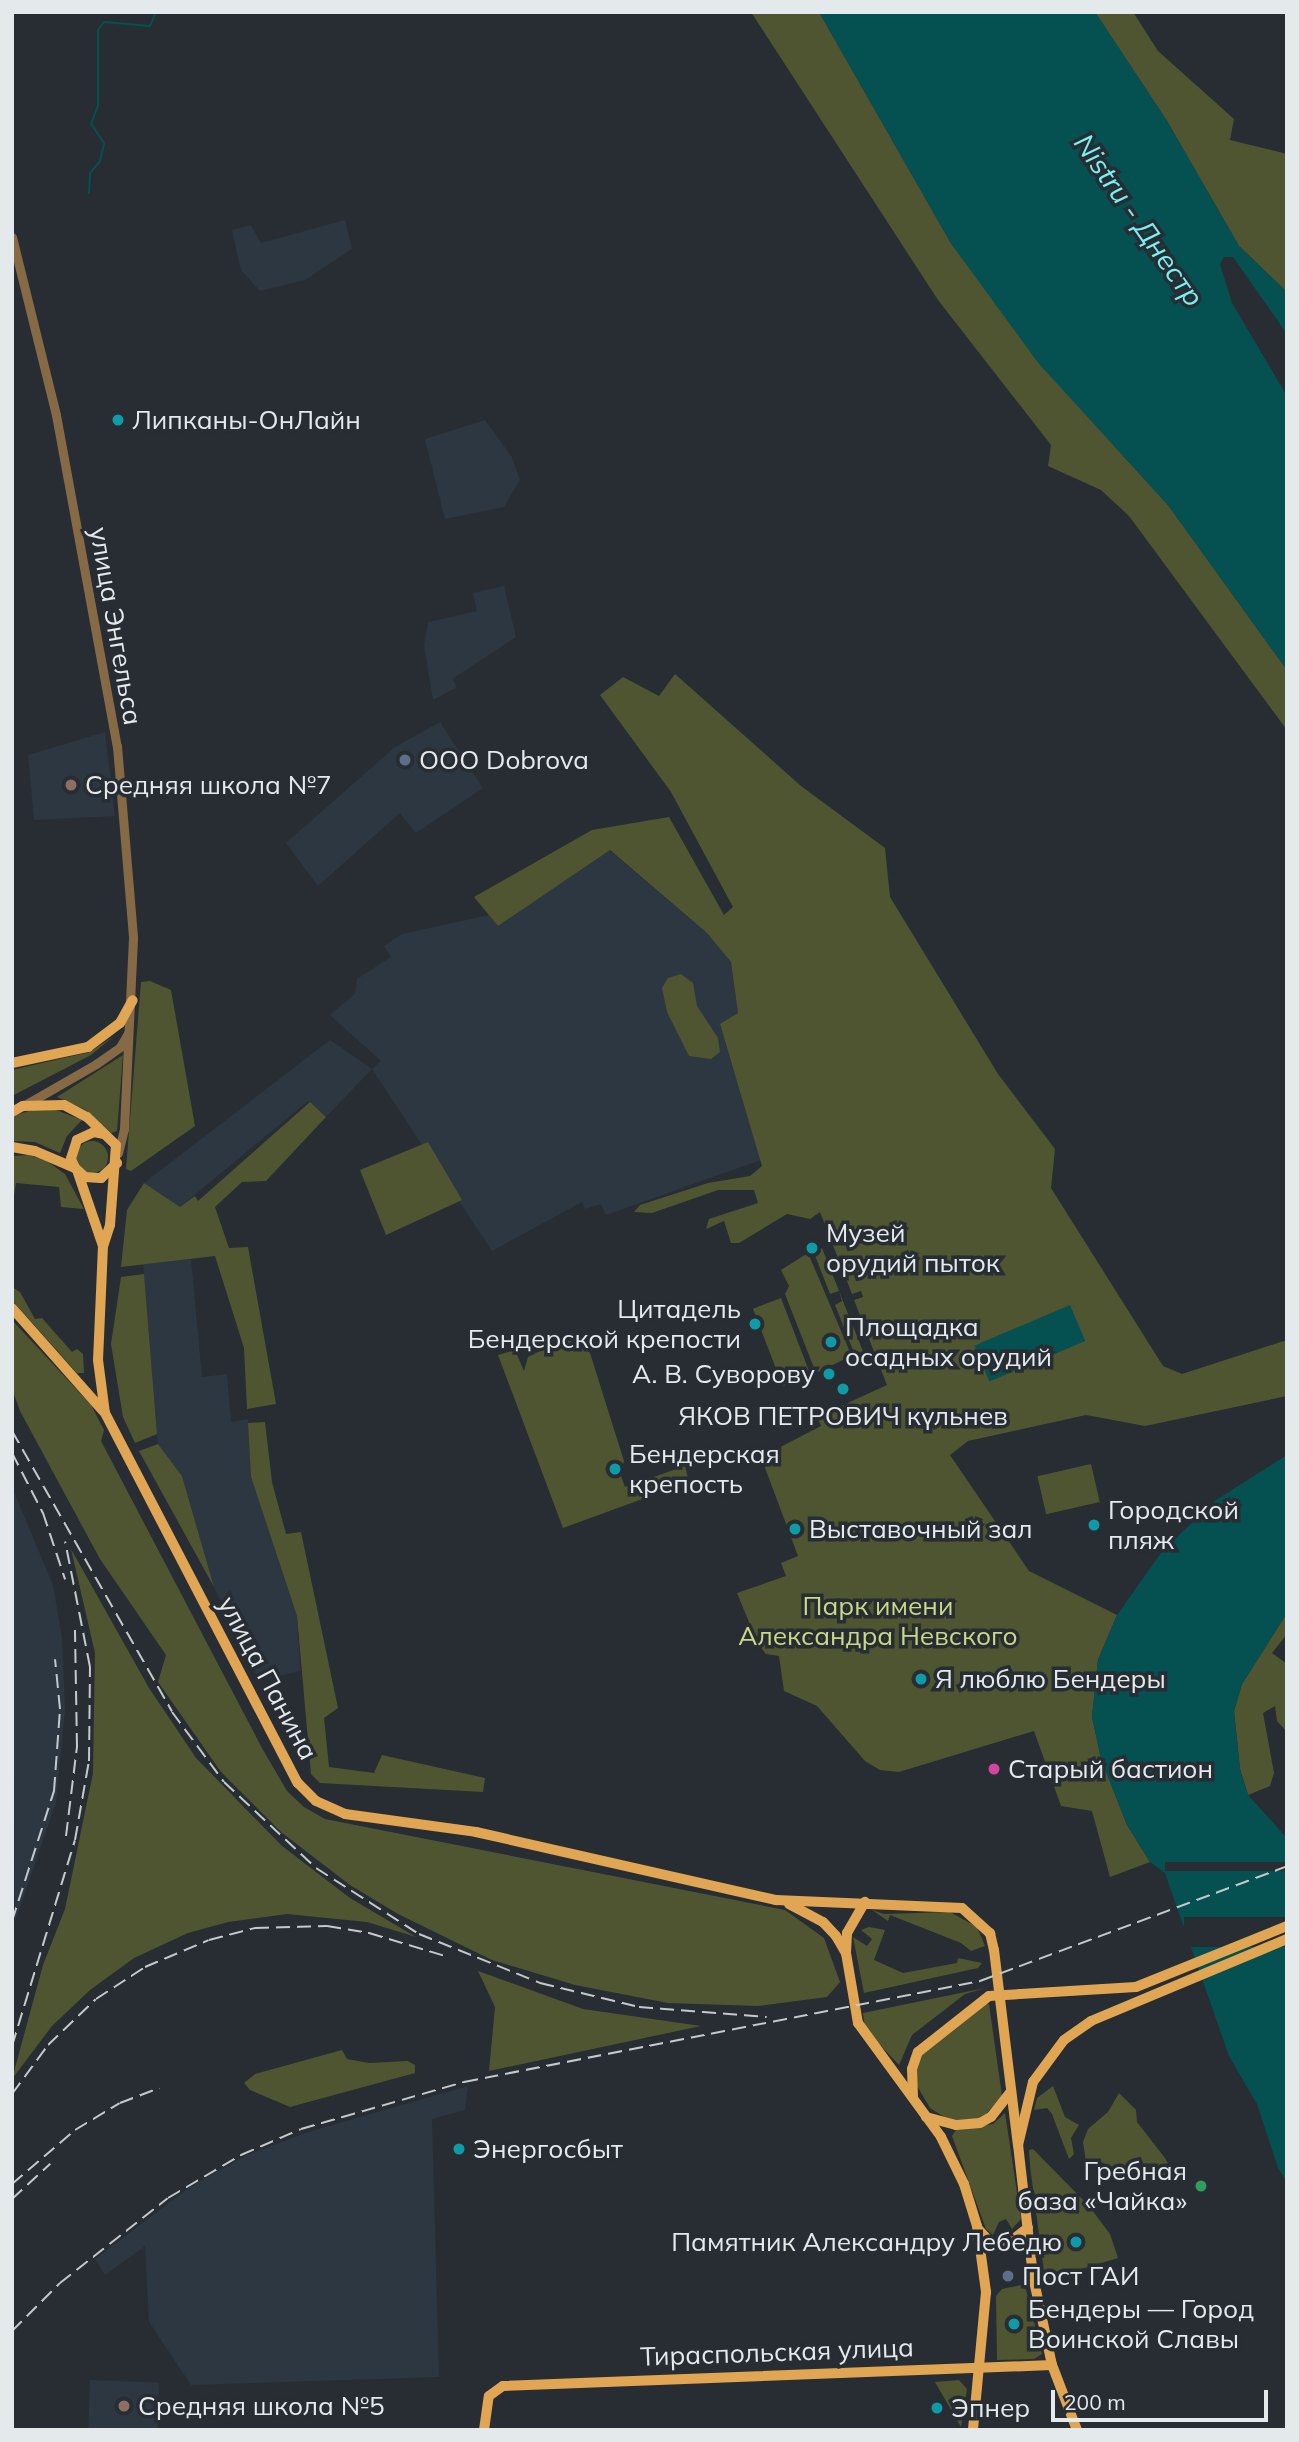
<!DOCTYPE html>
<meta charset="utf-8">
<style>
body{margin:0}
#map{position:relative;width:1299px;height:2442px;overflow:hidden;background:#272d33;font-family:Mulish,sans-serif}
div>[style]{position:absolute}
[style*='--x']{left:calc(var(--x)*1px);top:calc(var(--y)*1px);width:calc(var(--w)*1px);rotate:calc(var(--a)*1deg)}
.built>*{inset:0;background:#2c3741;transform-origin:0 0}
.green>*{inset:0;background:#4f5531;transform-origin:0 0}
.round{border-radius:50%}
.water>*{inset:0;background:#055051;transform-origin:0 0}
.pier>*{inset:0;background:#272d33;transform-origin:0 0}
.stream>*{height:2px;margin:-1px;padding:0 1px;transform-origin:1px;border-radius:1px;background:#055051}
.minor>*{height:9px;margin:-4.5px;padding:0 4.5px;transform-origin:4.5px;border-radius:4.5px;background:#866a45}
.major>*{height:10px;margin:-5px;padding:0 5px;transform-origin:5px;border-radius:5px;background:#e0a654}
.rail>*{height:2px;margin-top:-1px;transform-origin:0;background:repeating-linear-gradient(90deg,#c4c9cc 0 14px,transparent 0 21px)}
.dots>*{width:19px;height:19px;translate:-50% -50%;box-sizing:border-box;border:4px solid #272d33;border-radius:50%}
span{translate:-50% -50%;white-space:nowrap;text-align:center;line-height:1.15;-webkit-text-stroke:7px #272d33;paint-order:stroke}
.poi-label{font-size:26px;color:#e4e9ec}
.left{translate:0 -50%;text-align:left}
.right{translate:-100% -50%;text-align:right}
.street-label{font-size:26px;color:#e4e9ec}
.park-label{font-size:26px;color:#cad982}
.water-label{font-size:28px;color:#76f2f4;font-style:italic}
.frame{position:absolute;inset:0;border:14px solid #e4e9ec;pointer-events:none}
.scale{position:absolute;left:1051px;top:2390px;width:217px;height:32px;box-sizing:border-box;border:4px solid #e4e9ec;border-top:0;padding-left:9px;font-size:21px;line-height:24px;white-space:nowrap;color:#e4e9ec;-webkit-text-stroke:5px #272d33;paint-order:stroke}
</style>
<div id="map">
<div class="built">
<i style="clip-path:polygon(345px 220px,352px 249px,305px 280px,260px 291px,241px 270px,232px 230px,251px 225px,261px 243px)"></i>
<i style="clip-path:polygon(485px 420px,512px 457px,520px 480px,504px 507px,445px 519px,425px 439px)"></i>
<i style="clip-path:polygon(504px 586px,516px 637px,452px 679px,457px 687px,433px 700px,424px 645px,428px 622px,477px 611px,473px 593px)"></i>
<i style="clip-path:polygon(440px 722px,483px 788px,416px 833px,400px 813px,318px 886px,286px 843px,395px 747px)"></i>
<i style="clip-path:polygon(105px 732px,115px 816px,34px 820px,28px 755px)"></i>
<i style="clip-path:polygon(609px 850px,707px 933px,731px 962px,738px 1013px,720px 1025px,761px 1160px,606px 1215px,601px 1204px,585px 1209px,582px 1202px,492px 1251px,372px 1069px,326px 1117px,308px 1101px,180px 1207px,144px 1183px,330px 1040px,372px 1069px,381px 1061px,330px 1015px,355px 994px,357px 979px,391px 957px,384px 946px,402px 934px,489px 915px,498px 926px)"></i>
<i style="clip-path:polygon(191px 1259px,202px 1377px,227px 1374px,231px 1422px,248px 1419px,251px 1477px,297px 1616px,300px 1671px,259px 1681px,214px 1587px,182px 1476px,158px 1444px,157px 1434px,143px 1264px)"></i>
<i style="clip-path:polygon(12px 1487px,53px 1585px,62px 1638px,65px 1710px,56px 1802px,15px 1922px)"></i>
<i style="clip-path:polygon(468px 2086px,465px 2110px,432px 2119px,439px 2377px,191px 2385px,149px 2322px,145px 2246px,105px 2275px,95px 2259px,190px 2187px,245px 2156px,311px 2131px)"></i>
<i style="left:90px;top:2380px;width:69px;height:50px;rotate:2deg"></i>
</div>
<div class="green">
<i style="clip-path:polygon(751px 12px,819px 12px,952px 245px,1115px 447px,1168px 505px,1287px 670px,1287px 730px,1129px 516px,1101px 490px,1048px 466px,1051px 445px,938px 300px)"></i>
<i style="clip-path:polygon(1095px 12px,1133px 12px,1158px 51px,1234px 119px,1230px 140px,1287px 154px,1287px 292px,1239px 246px,1167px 121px)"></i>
<i style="clip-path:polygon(675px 674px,801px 786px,885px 848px,890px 897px,998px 1074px,1055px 1149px,1051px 1188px,1163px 1366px,1182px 1374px,1287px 1340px,1287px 1396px,1145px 1426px,1086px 1415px,968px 1441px,950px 1455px,1029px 1571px,1117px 1615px,1098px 1660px,1092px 1717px,1101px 1759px,1127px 1825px,1150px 1862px,1110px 1877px,1092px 1811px,1061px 1806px,1034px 1731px,899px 1772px,880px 1770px,865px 1761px,817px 1706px,784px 1691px,779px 1656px,766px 1654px,758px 1644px,737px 1593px,786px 1576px,781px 1563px,798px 1556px,761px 1457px,821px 1426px,817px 1417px,887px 1385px,854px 1300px,863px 1297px,861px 1291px,852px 1294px,820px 1212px,810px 1219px,787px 1214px,739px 1243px,731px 1243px,724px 1221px,706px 1229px,709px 1219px,758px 1203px,754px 1190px,718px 1190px,652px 1213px,634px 1212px,640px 1205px,708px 1183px,750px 1176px,762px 1166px,720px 1024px,738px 1013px,731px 962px,707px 933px,610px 850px,498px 926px,474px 897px,592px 830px,669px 817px,724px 915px,733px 907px,671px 792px,600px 695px,623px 677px,659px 696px)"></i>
<i style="clip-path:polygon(681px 974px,693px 983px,697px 1006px,718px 1038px,720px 1052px,711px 1059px,689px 1056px,667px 1012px,662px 988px,668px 978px)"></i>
<i style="clip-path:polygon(150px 981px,171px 990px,195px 1126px,131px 1171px,126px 1169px,141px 982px)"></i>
<i style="clip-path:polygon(114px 1036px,91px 1055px,12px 1096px,12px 1070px,90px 1052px)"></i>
<i style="clip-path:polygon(123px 1055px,117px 1131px,111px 1133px,86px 1110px,57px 1097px)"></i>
<i style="clip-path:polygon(310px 1102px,326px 1117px,266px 1181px,242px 1182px,215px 1207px,229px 1248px,248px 1247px,276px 1404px,247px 1409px,244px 1348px,215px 1256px,121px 1267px,127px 1210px,144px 1183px,180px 1207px,195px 1196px,198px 1201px)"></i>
<i style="clip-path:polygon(46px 1106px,82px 1120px,67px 1136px,60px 1153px,35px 1142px,12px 1141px,12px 1116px)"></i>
<i class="round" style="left:76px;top:1141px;width:32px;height:32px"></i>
<i style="clip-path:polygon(428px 1142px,462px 1200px,386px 1235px,360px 1170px)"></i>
<i style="clip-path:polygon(29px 1155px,44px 1159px,65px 1174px,84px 1209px,61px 1207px,59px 1187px,16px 1183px,12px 1207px,12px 1156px)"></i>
<i style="clip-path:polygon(819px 1247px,822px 1248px,864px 1354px,853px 1350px,835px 1305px,842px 1301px,839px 1291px,830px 1294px,814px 1253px)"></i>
<i style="clip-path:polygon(808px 1253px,850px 1352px,849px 1357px,816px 1373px,785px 1294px,789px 1286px,781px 1270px)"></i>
<i style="clip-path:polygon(144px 1274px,157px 1434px,135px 1443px,123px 1417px,111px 1344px,121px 1277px)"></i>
<i style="clip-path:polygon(12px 1287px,20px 1292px,35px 1319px,42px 1318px,72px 1352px,77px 1349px,83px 1354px,84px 1373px,77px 1373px,12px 1300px)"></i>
<i style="left:781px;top:1298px;width:83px;height:30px;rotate:69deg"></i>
<i style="clip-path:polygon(12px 1320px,91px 1405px,104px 1430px,101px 1441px,262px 1748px,287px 1791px,304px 1807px,325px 1819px,785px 1910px,824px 1938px,840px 1982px,827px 1997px,758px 2006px,668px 2003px,575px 1985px,492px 1960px,398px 1914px,350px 1885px,281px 1832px,221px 1772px,158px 1682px,166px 1655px,100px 1559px,20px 1411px,12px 1389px)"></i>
<i style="clip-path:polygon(559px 1341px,575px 1341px,590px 1353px,624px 1461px,620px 1473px,625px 1487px,685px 1466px,689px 1482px,563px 1528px,498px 1355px,515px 1350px,524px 1371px,528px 1357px)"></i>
<i style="clip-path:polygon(265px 1422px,272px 1482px,286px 1534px,301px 1532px,338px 1708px,324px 1718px,329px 1767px,374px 1773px,382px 1755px,485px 1778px,483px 1792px,320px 1783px,311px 1774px,297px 1616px,251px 1477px,248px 1423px)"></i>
<i style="clip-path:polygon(158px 1444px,182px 1476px,214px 1587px,139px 1451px)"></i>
<i style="left:1091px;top:1464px;width:39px;height:55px;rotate:77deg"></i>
<i style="clip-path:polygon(71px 1549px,149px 1688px,196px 1758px,282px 1846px,350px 1898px,416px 1937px,367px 1922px,287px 1914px,228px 1922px,188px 1933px,134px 1958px,90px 1990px,52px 2026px,12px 2079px,43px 1965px,65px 1909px,93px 1773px,95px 1653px)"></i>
<i style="clip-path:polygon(1287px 1613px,1287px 1634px,1272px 1653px,1287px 1664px,1287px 1732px,1277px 1721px,1275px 1706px,1263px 1713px,1274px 1773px,1270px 1786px,1248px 1795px,1240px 1769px,1234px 1711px,1242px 1684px)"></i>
<i style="clip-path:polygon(872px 1910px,884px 1914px,950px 1912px,977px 1927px,985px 1946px,971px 1951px,961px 1943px,890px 1915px,888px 1921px)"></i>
<i style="clip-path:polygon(869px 1927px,885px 1930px,874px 1960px,903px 1973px,957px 1963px,958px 1958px,982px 1963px,978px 1968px,864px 1993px,853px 1937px,867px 1946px,872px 1939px,861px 1930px)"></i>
<i style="clip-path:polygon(478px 1971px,583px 2009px,701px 2026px,489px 2071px,495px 2007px)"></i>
<i style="clip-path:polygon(985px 1988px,965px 1994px,912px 2035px,899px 2065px,865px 2029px,863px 2013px)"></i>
<i style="clip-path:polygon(985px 2004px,989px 2004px,1002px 2096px,982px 2119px,949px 2120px,930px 2108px,916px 2084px,915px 2069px,919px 2056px)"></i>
<i style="clip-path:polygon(342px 2050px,347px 2059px,369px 2063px,408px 2061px,415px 2065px,415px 2073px,290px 2107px,250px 2090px,244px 2083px,255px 2074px)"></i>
<i style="clip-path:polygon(1053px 2086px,1065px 2117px,1079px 2125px,1071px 2138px,1074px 2154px,1069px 2159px,1052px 2114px,1047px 2108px,1034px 2110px,1037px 2098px)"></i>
<i style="clip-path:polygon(1119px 2093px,1136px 2110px,1137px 2122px,1165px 2158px,1174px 2175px,1170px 2181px,1141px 2167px,1113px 2170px,1097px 2159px,1086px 2162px,1083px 2142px,1088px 2129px,1108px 2112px)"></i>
<i style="clip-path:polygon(1005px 2113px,1021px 2219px,1012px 2229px,1006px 2219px,999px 2222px,993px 2235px,986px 2229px,952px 2136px,956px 2130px,993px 2124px)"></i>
<i style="clip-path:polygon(1033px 2149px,1089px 2206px,1110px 2234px,1118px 2258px,1045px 2280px,1030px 2166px,1029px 2150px)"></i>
<i style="clip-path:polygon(1021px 2285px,1026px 2290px,1042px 2354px,1034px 2359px,997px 2360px,996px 2296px,1002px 2289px)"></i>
<i style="clip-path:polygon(959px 2380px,967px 2389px,961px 2427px,935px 2382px)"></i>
</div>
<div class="water">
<i style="clip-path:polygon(819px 12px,1095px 12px,1167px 121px,1239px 246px,1287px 292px,1287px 334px,1233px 257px,1224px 257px,1220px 264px,1232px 303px,1287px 396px,1287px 670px,1168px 505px,1039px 364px,952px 245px)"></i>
<i style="left:1070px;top:1305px;width:39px;height:104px;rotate:67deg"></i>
<i style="clip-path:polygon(1287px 1455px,1287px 1613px,1242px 1684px,1234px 1711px,1240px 1769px,1248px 1795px,1287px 1838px,1287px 2182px,1278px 2168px,1257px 2104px,1229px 2056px,1165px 1873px,1150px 1862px,1127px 1825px,1101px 1759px,1092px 1717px,1098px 1660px,1117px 1615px,1163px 1550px,1216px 1500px)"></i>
</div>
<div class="pier">
<i style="left:1287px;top:1862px;width:9px;height:122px;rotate:90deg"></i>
<i style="left:1287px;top:1917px;width:30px;height:103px;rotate:90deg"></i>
</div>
<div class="stream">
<i style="--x:89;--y:193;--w:20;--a:-87"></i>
<i style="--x:90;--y:173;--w:16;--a:-50"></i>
<i style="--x:100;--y:161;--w:18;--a:-77"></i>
<i style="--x:104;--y:143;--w:23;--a:-124"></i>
<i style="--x:91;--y:124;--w:19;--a:-69"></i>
<i style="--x:98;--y:106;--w:76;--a:-90"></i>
<i style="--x:98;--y:30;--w:10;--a:-53"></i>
<i style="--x:104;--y:22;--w:46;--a:5"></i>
<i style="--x:150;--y:26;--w:15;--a:-67"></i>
</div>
<div class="minor">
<i style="--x:12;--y:237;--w:183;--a:76.1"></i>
<i style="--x:56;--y:415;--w:337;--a:79.6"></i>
<i style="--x:117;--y:746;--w:193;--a:85.2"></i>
<i style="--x:133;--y:938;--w:191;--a:92.7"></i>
<i style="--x:124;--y:1129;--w:25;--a:104"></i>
<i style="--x:23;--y:1106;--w:84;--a:-29.9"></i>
<i style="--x:96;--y:1064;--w:29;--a:-35"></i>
<i style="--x:120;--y:1047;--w:16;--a:-60"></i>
</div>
<div class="major">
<i style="--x:12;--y:1063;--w:78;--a:-11.9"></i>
<i style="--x:88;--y:1047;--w:40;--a:-37"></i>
<i style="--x:120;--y:1023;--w:26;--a:-61"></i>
<i style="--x:12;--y:1112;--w:13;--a:-29"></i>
<i style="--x:23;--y:1106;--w:41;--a:-1.4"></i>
<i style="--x:64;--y:1105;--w:26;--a:28"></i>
<i style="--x:87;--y:1117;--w:40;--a:44"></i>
<i style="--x:116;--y:1145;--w:80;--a:94.3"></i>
<i style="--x:110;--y:1225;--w:22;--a:108"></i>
<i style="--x:103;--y:1246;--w:114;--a:92.5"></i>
<i style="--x:98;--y:1360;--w:53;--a:82.5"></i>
<i style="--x:105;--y:1413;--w:417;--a:62.5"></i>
<i style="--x:298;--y:1783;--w:25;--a:45"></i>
<i style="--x:316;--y:1801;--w:32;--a:24"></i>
<i style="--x:345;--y:1814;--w:132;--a:7.8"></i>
<i style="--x:476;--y:1832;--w:308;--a:12.8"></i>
<i style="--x:776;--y:1900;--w:186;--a:2.5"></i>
<i style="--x:962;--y:1908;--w:38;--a:42"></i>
<i style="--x:990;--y:1933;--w:17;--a:77"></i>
<i style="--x:994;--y:1950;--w:196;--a:83"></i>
<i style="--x:104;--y:1134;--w:10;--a:-169"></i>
<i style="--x:94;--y:1132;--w:19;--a:155"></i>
<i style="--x:77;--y:1140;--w:20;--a:108"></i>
<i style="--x:71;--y:1159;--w:10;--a:66"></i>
<i style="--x:75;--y:1168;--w:13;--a:42"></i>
<i style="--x:85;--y:1177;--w:16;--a:4"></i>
<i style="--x:101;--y:1178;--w:22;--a:-43"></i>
<i style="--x:12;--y:1147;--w:23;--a:10"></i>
<i style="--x:35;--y:1151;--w:43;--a:23"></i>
<i style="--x:78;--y:1173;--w:77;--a:71.1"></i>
<i style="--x:12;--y:1308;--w:137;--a:48.5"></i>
<i style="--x:789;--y:1904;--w:38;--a:28"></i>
<i style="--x:823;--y:1922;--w:19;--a:47"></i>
<i style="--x:836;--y:1936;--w:20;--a:60"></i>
<i style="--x:846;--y:1953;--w:71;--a:80.3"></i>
<i style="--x:858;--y:2023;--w:141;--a:53.9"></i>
<i style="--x:941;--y:2137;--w:52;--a:63.9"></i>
<i style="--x:964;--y:2184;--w:44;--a:72.8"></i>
<i style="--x:977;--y:2226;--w:67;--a:82.2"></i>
<i style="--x:986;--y:2292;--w:139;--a:95.4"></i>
<i style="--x:846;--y:1953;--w:20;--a:-87"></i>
<i style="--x:847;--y:1933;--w:36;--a:-60"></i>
<i style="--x:913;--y:2097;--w:28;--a:-92"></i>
<i style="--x:912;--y:2069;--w:18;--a:-71"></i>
<i style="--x:918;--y:2052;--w:90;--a:-38.3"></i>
<i style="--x:989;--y:1996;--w:147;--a:-3.5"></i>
<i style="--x:1136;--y:1987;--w:163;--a:-22"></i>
<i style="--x:926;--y:2117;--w:31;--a:15"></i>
<i style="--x:956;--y:2125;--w:24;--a:-5"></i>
<i style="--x:980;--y:2123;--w:13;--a:-29"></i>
<i style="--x:991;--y:2117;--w:31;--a:-52"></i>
<i style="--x:978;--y:2229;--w:18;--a:47"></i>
<i style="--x:990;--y:2242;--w:16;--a:11"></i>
<i style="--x:1006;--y:2245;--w:28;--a:-38"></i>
<i style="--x:484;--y:2430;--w:34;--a:-82"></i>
<i style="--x:489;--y:2396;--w:17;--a:-36"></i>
<i style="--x:503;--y:2386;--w:549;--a:-2.19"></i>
<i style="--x:1077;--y:2430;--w:70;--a:-111"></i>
<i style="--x:1052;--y:2365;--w:91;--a:-102.1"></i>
<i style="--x:1033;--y:2276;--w:132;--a:-96.5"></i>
<i style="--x:1018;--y:2145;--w:65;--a:-76.6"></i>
<i style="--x:1033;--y:2082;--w:52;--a:-53.6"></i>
<i style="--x:1064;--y:2040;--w:33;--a:-35"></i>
<i style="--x:1091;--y:2021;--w:212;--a:-22.7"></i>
</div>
<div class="rail">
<i style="--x:12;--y:1431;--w:323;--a:60.3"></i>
<i style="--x:172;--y:1712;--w:87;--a:53.4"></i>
<i style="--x:224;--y:1782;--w:126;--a:43.1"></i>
<i style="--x:316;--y:1868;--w:122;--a:32.7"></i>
<i style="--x:419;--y:1934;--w:131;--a:22"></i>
<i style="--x:540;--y:1983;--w:102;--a:13.6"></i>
<i style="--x:639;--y:2007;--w:128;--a:4.5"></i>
<i style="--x:12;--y:1453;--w:68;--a:62.7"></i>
<i style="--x:43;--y:1513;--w:70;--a:71.6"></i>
<i style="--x:66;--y:1836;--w:90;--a:-83"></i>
<i style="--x:77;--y:1747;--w:117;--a:-91"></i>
<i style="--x:12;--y:1921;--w:137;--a:-72.1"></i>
<i style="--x:54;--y:1791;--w:82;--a:-85.8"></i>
<i style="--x:60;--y:1709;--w:50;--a:-95.7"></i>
<i style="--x:12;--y:2046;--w:215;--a:-73"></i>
<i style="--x:75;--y:1840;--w:80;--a:-80"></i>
<i style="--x:89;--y:1761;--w:94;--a:-89.4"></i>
<i style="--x:90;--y:1667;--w:128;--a:-101.2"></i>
<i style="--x:12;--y:2094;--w:61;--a:-53.7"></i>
<i style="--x:48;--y:2045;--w:66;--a:-43.8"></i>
<i style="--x:96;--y:1999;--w:59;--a:-33.1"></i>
<i style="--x:145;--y:1967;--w:69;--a:-22.9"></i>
<i style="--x:209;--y:1940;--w:48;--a:-14.6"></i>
<i style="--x:255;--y:1928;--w:72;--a:-1.6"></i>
<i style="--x:327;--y:1926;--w:43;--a:9.5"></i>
<i style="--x:369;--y:1933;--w:79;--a:16.8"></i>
<i style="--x:12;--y:2184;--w:83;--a:-40.6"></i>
<i style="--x:75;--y:2130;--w:52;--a:-31"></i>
<i style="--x:120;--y:2103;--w:42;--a:-21"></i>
<i style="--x:12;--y:2199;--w:52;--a:-42.6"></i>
<i style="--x:12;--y:2331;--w:68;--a:-45"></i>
<i style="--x:60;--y:2283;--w:137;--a:-38.2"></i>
<i style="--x:168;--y:2198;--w:85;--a:-30.5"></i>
<i style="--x:241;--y:2155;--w:65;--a:-23.4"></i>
<i style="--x:301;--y:2129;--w:170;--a:-16.1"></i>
<i style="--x:464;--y:2082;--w:526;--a:-11.07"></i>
<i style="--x:980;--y:1981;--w:328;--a:-20.5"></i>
</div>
<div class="dots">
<i style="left:118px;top:420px;background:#0f9aa8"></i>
<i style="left:405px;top:760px;background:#5c6f8a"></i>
<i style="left:71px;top:785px;background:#8d6e63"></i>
<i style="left:812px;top:1248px;background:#0f9aa8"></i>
<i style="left:755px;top:1324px;background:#0f9aa8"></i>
<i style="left:831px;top:1342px;background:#0f9aa8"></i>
<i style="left:829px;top:1374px;background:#0f9aa8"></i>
<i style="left:843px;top:1389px;background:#0f9aa8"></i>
<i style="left:615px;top:1469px;background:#0f9aa8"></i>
<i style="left:1094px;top:1525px;background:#0f9aa8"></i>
<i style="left:795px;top:1529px;background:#0f9aa8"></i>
<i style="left:921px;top:1679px;background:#0f9aa8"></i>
<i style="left:994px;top:1769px;background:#d1479c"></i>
<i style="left:459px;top:2149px;background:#0f9aa8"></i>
<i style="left:1201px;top:2186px;background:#2e9e5b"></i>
<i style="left:1076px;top:2242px;background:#0f9aa8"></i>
<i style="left:1008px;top:2276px;background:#5c6f8a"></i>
<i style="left:1014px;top:2324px;background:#0f9aa8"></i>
<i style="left:124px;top:2406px;background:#8d6e63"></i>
<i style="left:937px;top:2408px;background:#0f9aa8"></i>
</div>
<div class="poi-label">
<span class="left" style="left:132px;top:420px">Липканы-ОнЛайн</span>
<span class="left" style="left:419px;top:760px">OOO Dobrova</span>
<span class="left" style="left:85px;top:785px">Средняя школа №7</span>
<span class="left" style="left:826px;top:1248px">Музей<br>орудий пыток</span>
<span class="right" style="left:741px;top:1324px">Цитадель<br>Бендерской крепости</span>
<span class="left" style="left:845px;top:1342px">Площадка<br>осадных орудий</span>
<span class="right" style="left:815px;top:1374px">А. В. Суворову</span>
<span style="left:843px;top:1416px">ЯКОВ ПЕТРОВИЧ күльнев</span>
<span class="left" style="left:629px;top:1469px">Бендерская<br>крепость</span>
<span class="left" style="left:1108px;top:1525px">Городской<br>пляж</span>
<span class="left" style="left:809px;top:1529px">Выставочный зал</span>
<span class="left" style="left:935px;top:1679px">Я люблю Бендеры</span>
<span class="left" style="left:1008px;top:1769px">Старый бастион</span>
<span class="left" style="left:473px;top:2149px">Энергосбыт</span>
<span class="right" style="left:1187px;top:2186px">Гребная<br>база «Чайка»</span>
<span class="right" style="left:1062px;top:2242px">Памятник Александру Лебедю</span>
<span class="left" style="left:1022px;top:2276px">Пост ГАИ</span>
<span class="left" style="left:1028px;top:2324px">Бендеры — Город<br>Воинской Славы</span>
<span class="left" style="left:138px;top:2406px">Средняя школа №5</span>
<span class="left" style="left:951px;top:2408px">Эпнер</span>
</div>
<div class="street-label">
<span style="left:116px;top:626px;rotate:80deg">улица Энгельса</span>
<span style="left:268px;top:1678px;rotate:62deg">улица Панина</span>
<span style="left:777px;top:2352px;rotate:-2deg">Тираспольская улица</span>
</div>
<div class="park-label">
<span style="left:878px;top:1621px">Парк имени<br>Александра Невского</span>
</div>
<div class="water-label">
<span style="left:1139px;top:220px;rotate:55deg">Nistru - Днестр</span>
</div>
<div class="frame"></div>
<div class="scale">200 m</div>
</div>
